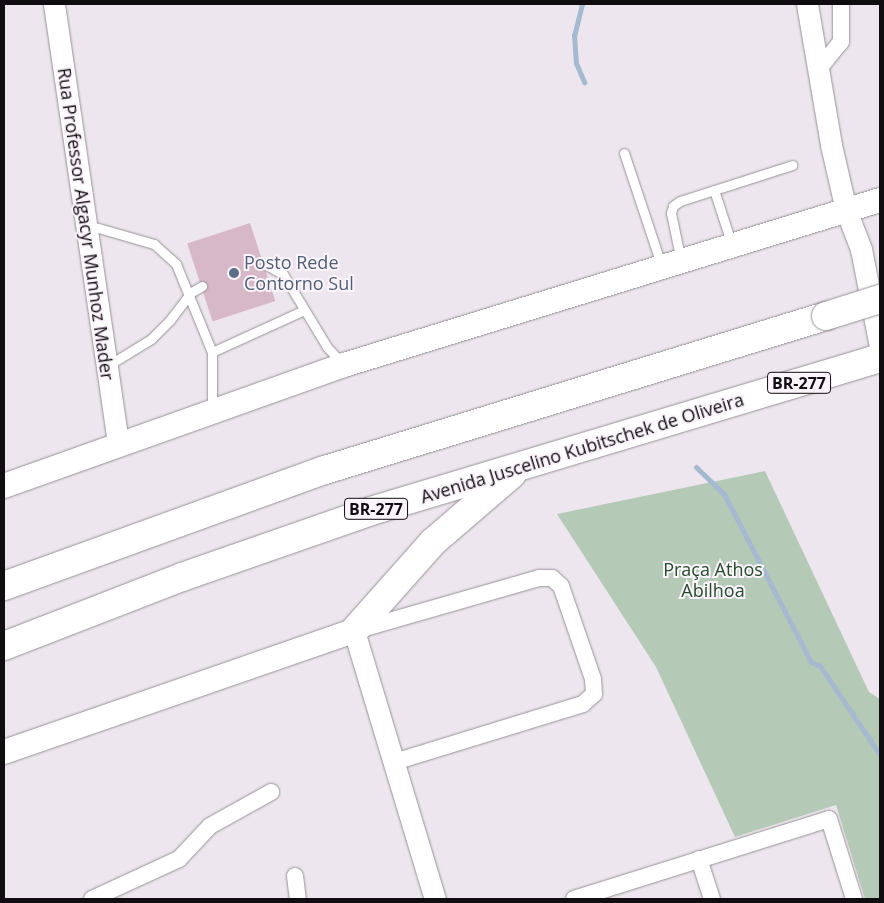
<!DOCTYPE html>
<meta charset="utf-8">
<style>
body{margin:0}
#map{position:relative;width:884px;height:903px;overflow:hidden;background:#eee6ee;font-family:"Open Sans",sans-serif}
div>[style]{position:absolute}
[style*='--x']{left:calc(var(--x)*1px);top:calc(var(--y)*1px);width:calc(var(--w)*1px);rotate:calc(var(--a)*1deg)}
.green>*{inset:0;background:#b4c9b6}
.stream>*{height:5px;margin:-2.5px;padding:0 2.5px;transform-origin:2.5px;border-radius:2.5px;background:#a5b9d0}
.building>*{inset:0;background:#d7b8c6;transform-origin:0 0}
.roads{filter:drop-shadow(0 0 1px #989198) drop-shadow(0 0 1px #989198)}
.service>*{height:9px;margin:-4.5px;padding:0 4.5px;transform-origin:4.5px;border-radius:4.5px;background:#fff}
.minor>*{height:16px;margin:-8px;padding:0 8px;transform-origin:8px;border-radius:8px;background:#fff}
.tertiary>*{height:21px;margin:-10.5px;padding:0 10.5px;transform-origin:10.5px;border-radius:10.5px;background:#fff}
.secondary>*{height:24px;margin:-12px;padding:0 12px;transform-origin:12px;border-radius:12px;background:#fff}
.motorway>*{height:28px;margin:-14px;padding:0 14px;transform-origin:14px;border-radius:14px;background:#fff}
.bridges{filter:drop-shadow(0 0 1px #989198) drop-shadow(0 0 1px #989198)}
.motorway-bridge>*{height:28px;margin:-14px;padding:0 14px;transform-origin:14px;border-radius:14px;background:#fff}
.dots>*{width:14px;height:14px;translate:-50% -50%;box-sizing:border-box;border:2px solid #fbf4fb;border-radius:50%}
span{translate:-50% -50%;white-space:nowrap;text-align:center;line-height:1.15;-webkit-text-stroke:4px #fbf4fb;paint-order:stroke}
.shield-label span{padding:1px 4px;background:#fbf4fb;border:1px solid;border-radius:4px;-webkit-text-stroke-width:0}
.shield-label{font-size:16px;color:#100d10;font-weight:700}
.street-label{font-size:18px;color:#100d10}
.service-label{font-size:18px;color:#4e5e75}
.left{translate:0 -50%;text-align:left}
.park-label{font-size:18px;color:#244b2b}
.frame{position:absolute;inset:0;border:5px solid #100d10;pointer-events:none}
</style>
<div id="map">
<div class="green">
<i style="clip-path:polygon(765px 471px,869px 692px,880px 699px,880px 899px,865px 899px,836px 805px,735px 837px,656px 667px,557px 514px)"></i>
</div>
<div class="stream">
<i style="--x:582;--y:4;--w:32;--a:104"></i>
<i style="--x:574;--y:35;--w:28;--a:86"></i>
<i style="--x:576;--y:63;--w:21;--a:67"></i>
<i style="--x:696;--y:467;--w:39;--a:44"></i>
<i style="--x:724;--y:494;--w:189;--a:62.6"></i>
<i style="--x:811;--y:662;--w:10;--a:24"></i>
<i style="--x:820;--y:666;--w:107;--a:56"></i>
</div>
<div class="building">
<i style="left:250px;top:223px;width:82px;height:66px;rotate:72deg"></i>
</div>
<div class="roads">
<div class="service">
<i style="--x:624;--y:153;--w:120;--a:71.6"></i>
<i style="--x:714;--y:190;--w:58;--a:71.9"></i>
<i style="--x:88;--y:225;--w:69;--a:16.1"></i>
<i style="--x:154;--y:244;--w:30;--a:42"></i>
<i style="--x:176;--y:264;--w:95;--a:67.8"></i>
<i style="--x:212;--y:352;--w:58;--a:90"></i>
<i style="--x:681;--y:261;--w:49;--a:-101.8"></i>
<i style="--x:671;--y:213;--w:7;--a:-74"></i>
<i style="--x:673;--y:206;--w:9;--a:-36"></i>
<i style="--x:680;--y:201;--w:118;--a:-17.8"></i>
<i style="--x:266;--y:265;--w:19;--a:28"></i>
<i style="--x:283;--y:274;--w:85;--a:58.9"></i>
<i style="--x:327;--y:347;--w:22;--a:47"></i>
<i style="--x:212;--y:352;--w:101;--a:-24.5"></i>
<i style="--x:107;--y:366;--w:52;--a:-31.5"></i>
<i style="--x:151;--y:339;--w:27;--a:-45"></i>
<i style="--x:170;--y:320;--w:34;--a:-53"></i>
<i style="--x:190;--y:293;--w:14;--a:-30"></i>
</div>
<div class="minor">
<i style="--x:818;--y:70;--w:36;--a:-51"></i>
<i style="--x:841;--y:42;--w:38;--a:-90"></i>
<i style="--x:358;--y:630;--w:188;--a:-16"></i>
<i style="--x:539;--y:578;--w:13;--a:0"></i>
<i style="--x:552;--y:578;--w:12;--a:42"></i>
<i style="--x:561;--y:586;--w:98;--a:71"></i>
<i style="--x:593;--y:679;--w:15;--a:86"></i>
<i style="--x:594;--y:694;--w:15;--a:138"></i>
<i style="--x:583;--y:704;--w:198;--a:162.9"></i>
<i style="--x:699;--y:859;--w:42;--a:72"></i>
<i style="--x:295;--y:876;--w:23;--a:83"></i>
<i style="--x:92;--y:899;--w:96;--a:-24.7"></i>
<i style="--x:179;--y:859;--w:45;--a:-46.8"></i>
<i style="--x:210;--y:826;--w:70;--a:-29.1"></i>
<i style="--x:574;--y:899;--w:267;--a:-17.4"></i>
<i style="--x:829;--y:819;--w:84;--a:72.6"></i>
</div>
<div class="tertiary">
<i style="--x:54;--y:4;--w:445;--a:81.7"></i>
<i style="--x:807;--y:4;--w:143;--a:80.3"></i>
<i style="--x:831;--y:145;--w:67;--a:77"></i>
<i style="--x:846;--y:210;--w:42;--a:69"></i>
<i style="--x:861;--y:249;--w:100;--a:79"></i>
<i style="--x:354;--y:631;--w:280;--a:73.2"></i>
</div>
<div class="secondary">
<i style="--x:4;--y:486;--w:361;--a:-19.6"></i>
<i style="--x:344;--y:365;--w:561;--a:-17.11"></i>
<i style="--x:4;--y:752;--w:370;--a:-19.1"></i>
</div>
<div class="motorway">
<i style="--x:4;--y:586;--w:341;--a:-19.9"></i>
<i style="--x:325;--y:470;--w:524;--a:-17.09"></i>
<i style="--x:354;--y:631;--w:119;--a:-48.4"></i>
<i style="--x:433;--y:542;--w:104;--a:-40.7"></i>
<i style="--x:4;--y:646;--w:191;--a:-21.2"></i>
<i style="--x:182;--y:577;--w:200;--a:-19.2"></i>
<i style="--x:371;--y:511;--w:531;--a:-16.73"></i>
</div>
</div>
<div class="bridges">
<div class="motorway-bridge">
<i style="--x:826;--y:316;--w:57;--a:-17.5"></i>
</div>
</div>
<div class="dots">
<i style="left:234px;top:273px;background:#5c6f8a"></i>
</div>
<div class="shield-label">
<span style="left:799px;top:383px">BR-277</span>
<span style="left:376px;top:509px">BR-277</span>
</div>
<div class="street-label">
<span style="left:86px;top:224px;rotate:82deg">Rua Professor Algacyr Munhoz Mader</span>
<span style="left:582px;top:448px;rotate:-17deg">Avenida Juscelino Kubitschek de Oliveira</span>
</div>
<div class="service-label">
<span class="left" style="left:244px;top:273px">Posto Rede<br>Contorno Sul</span>
</div>
<div class="park-label">
<span style="left:713px;top:580px">Praça Athos<br>Abilhoa</span>
</div>
<div class="frame"></div>
</div>
